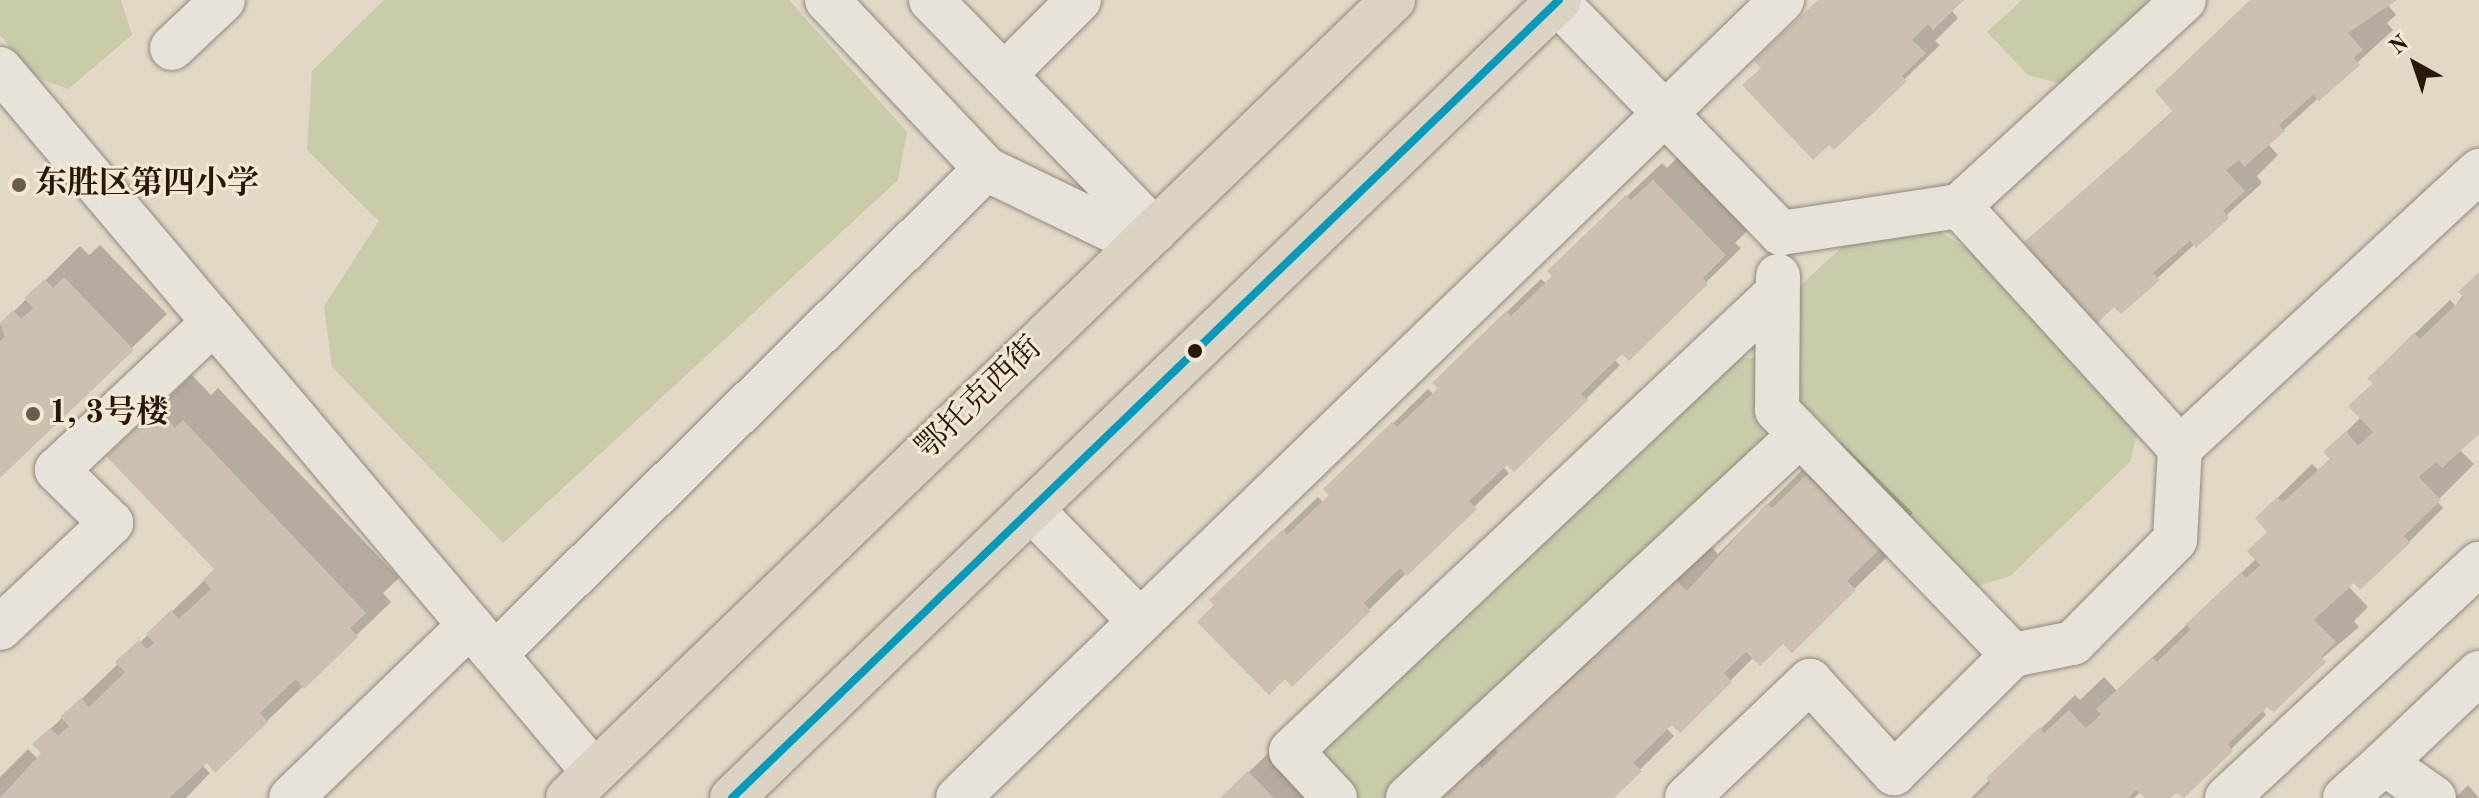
<!DOCTYPE html>
<meta charset="utf-8">
<style>
body{margin:0}
#map{position:relative;width:2479px;height:798px;overflow:hidden;background:#e1d8c6;font-family:"Old Standard TT","Noto Serif SC",serif}
div>[style]{position:absolute}
[style*='--x']{left:calc(var(--x)*1px);top:calc(var(--y)*1px);width:calc(var(--w)*1px);rotate:calc(var(--a)*1deg)}
.green>*{inset:0;background:#c9cba9}
.shadow>*{inset:0;background:#0003}
.building>*{inset:0;background:#cdbfb1}
.roads{filter:drop-shadow(0 0 2px #90897d) drop-shadow(0 0 2px #90897d)}
.minor>*{height:44px;margin:-22px;padding:0 22px;transform-origin:22px;border-radius:22px;background:#e7e2da}
.major>*{height:44px;margin:-22px;padding:0 22px;transform-origin:22px;border-radius:22px;background:#dbd3c4}
.bus-1>*{height:8px;margin:-4px;padding:0 4px;transform-origin:4px;border-radius:4px;background:#049aba}
.dots>*{width:22px;height:22px;translate:-50% -50%;box-sizing:border-box;border:4px solid #f3e8d2;border-radius:50%}
span{translate:-50% -50%;white-space:nowrap;text-align:center;line-height:1.15;-webkit-text-stroke:6px #f3e8d2;paint-order:stroke}
.poi-label{font-size:32px;color:#2a1708;font-weight:700}
.left{translate:0 -50%;text-align:left}
.street-label{font-size:32px;color:#2a1708}
.north{position:absolute;left:2375px;top:24px;width:80px;height:80px;-webkit-text-stroke:6px #f3e8d2;paint-order:stroke;rotate:320deg;font-size:22px;font-weight:700;line-height:32px;text-align:center;color:#2a1708}
.north::after{content:'';display:block;margin:auto;width:28px;height:36px;background:#2a1708;clip-path:polygon(50% 0,100% 100%,50% 72%,0 100%)}
</style>
<div id="map">
<div class="green">
<i style="clip-path:polygon(0 0,121px 0,132px 35px,68px 89px,33px 76px,0 35px)"></i>
<i style="clip-path:polygon(384px 0,789px 0,907px 132px,898px 180px,503px 543px,332px 367px,324px 306px,379px 221px,307px 150px,312px 71px)"></i>
<i style="clip-path:polygon(2022px 0,2154px 0,2066px 85px,2028px 75px,1987px 32px)"></i>
<i style="clip-path:polygon(1937px 230px,1996px 266px,2140px 422px,2130px 462px,2010px 576px,1964px 590px,1812px 434px,1784px 365px,1800px 286px,1853px 237px)"></i>
<i style="clip-path:polygon(1736px 358px,1755px 358px,1765px 445px,1386px 798px,1355px 798px,1320px 763px,1328px 744px)"></i>
</div>
<div class="shadow">
<i style="clip-path:polygon(1819px 0,1961px 0,1951px 10px,1958px 18px,1935px 41px,1940px 45px,1834px 147px,1762px 67px)"></i>
<i style="clip-path:polygon(2252px 0,2394px 0,2388px 5px,2396px 15px,2387px 23px,2393px 30px,2268px 144px,2278px 155px,2257px 176px,2262px 183px,2121px 311px,2026px 243px,2174px 110px)"></i>
<i style="clip-path:polygon(1688px 147px,1759px 219px,1735px 243px,1741px 248px,1629px 358px,1622px 351px,1614px 359px,1620px 365px,1586px 399px,1502px 466px,1509px 473px,1293px 684px,1217px 605px,1246px 566px,1318px 497px,1323px 502px,1331px 494px,1326px 489px,1428px 389px,1433px 394px,1440px 388px,1469px 348px,1541px 279px,1547px 284px,1584px 237px,1662px 163px,1667px 168px)"></i>
<i style="clip-path:polygon(100px 245px,167px 314px,0 475px,0 325px,80px 246px,89px 255px)"></i>
<i style="clip-path:polygon(2479px 274px,2479px 432px,2460px 450px,2474px 464px,2437px 501px,2443px 508px,2409px 542px,2348px 586px,2368px 607px,2354px 621px,2359px 627px,2262px 709px,2266px 715px,2182px 797px,2176px 790px,2168px 798px,2147px 798px,2141px 791px,2134px 798px,1971px 798px,2075px 695px,2080px 700px,2104px 677px,2117px 691px,2257px 558px,2270px 531px,2257px 518px,2312px 464px,2318px 470px,2331px 458px,2326px 452px,2361px 417px,2375px 382px,2404px 344px,2450px 300px,2455px 306px)"></i>
<i style="clip-path:polygon(192px 375px,211px 395px,218px 388px,399px 578px,383px 593px,391px 602px,267px 721px,202px 765px,210px 773px,186px 798px,0 798px,0 777px,28px 749px,37px 758px,43px 753px,35px 744px,216px 569px,143px 422px)"></i>
<i style="clip-path:polygon(1841px 442px,1913px 513px,1880px 546px,1889px 555px,1792px 650px,1783px 641px,1754px 657px,1680px 731px,1672px 722px,1666px 728px,1674px 736px,1611px 798px,1420px 798px,1593px 651px,1596px 655px,1653px 594px,1710px 545px,1718px 554px,1802px 470px,1808px 475px)"></i>
<i style="clip-path:polygon(1284px 738px,1342px 798px,1222px 798px)"></i>
<i style="clip-path:polygon(2468px 785px,2479px 798px,2455px 798px)"></i>
</div>
<div class="building">
<i style="clip-path:polygon(1818px 0,1964px 0,1933px 30px,1928px 24px,1912px 40px,1926px 53px,1902px 76px,1907px 81px,1834px 150px,1829px 145px,1813px 160px,1742px 85px,1761px 68px,1754px 61px)"></i>
<i style="clip-path:polygon(2250px 0,2397px 0,2348px 33px,2363px 50px,2354px 58px,2360px 65px,2319px 101px,2313px 95px,2279px 125px,2285px 131px,2244px 167px,2239px 160px,2226px 170px,2245px 191px,2223px 211px,2229px 218px,2196px 248px,2190px 241px,2153px 273px,2160px 280px,2121px 314px,2114px 307px,2095px 325px,2023px 243px,2173px 112px,2155px 91px)"></i>
<i style="clip-path:polygon(1653px 180px,1726px 255px,1703px 278px,1708px 284px,1629px 361px,1622px 354px,1581px 394px,1588px 400px,1514px 472px,1507px 465px,1469px 501px,1477px 509px,1407px 576px,1400px 568px,1364px 603px,1371px 611px,1292px 687px,1285px 679px,1269px 695px,1197px 622px,1214px 605px,1209px 600px,1283px 529px,1287px 535px,1329px 495px,1323px 489px,1392px 422px,1397px 427px,1438px 388px,1432px 383px,1506px 311px,1511px 316px,1552px 276px,1547px 271px,1626px 195px,1631px 200px)"></i>
<i style="clip-path:polygon(2479px 272px,2479px 434px,2442px 468px,2436px 462px,2419px 477px,2441px 500px,2404px 536px,2410px 543px,2360px 590px,2354px 583px,2314px 620px,2336px 642px,2321px 656px,2326px 662px,2274px 712px,2267px 707px,2228px 744px,2233px 751px,2184px 798px,2176px 793px,2171px 798px,2145px 798px,2136px 790px,2128px 798px,1976px 798px,1991px 783px,1986px 778px,2040px 727px,2044px 733px,2069px 710px,2086px 728px,2101px 714px,2096px 709px,2152px 657px,2157px 662px,2191px 629px,2186px 624px,2241px 572px,2246px 578px,2260px 565px,2247px 551px,2267px 532px,2255px 518px,2277px 497px,2283px 502px,2330px 459px,2323px 452px,2346px 431px,2358px 446px,2373px 432px,2348px 406px,2373px 383px,2367px 379px,2414px 333px,2420px 339px,2464px 297px,2458px 292px)"></i>
<i style="clip-path:polygon(64px 277px,134px 350px,0 478px,0 341px,5px 337px,0 323px,13px 310px,21px 319px,33px 308px,24px 298px,45px 279px,53px 288px)"></i>
<i style="clip-path:polygon(157px 408px,175px 428px,183px 420px,366px 613px,350px 628px,358px 637px,304px 689px,296px 679px,260px 713px,268px 722px,215px 773px,207px 763px,169px 798px,0 798px,41px 753px,32px 744px,50px 728px,58px 736px,69px 726px,60px 717px,81px 698px,89px 707px,125px 672px,115px 662px,139px 640px,147px 649px,154px 643px,146px 634px,171px 610px,179px 619px,211px 589px,203px 580px,214px 569px,106px 456px)"></i>
<i style="clip-path:polygon(1806px 475px,1880px 549px,1847px 581px,1856px 590px,1792px 653px,1783px 644px,1760px 666px,1746px 652px,1724px 673px,1732px 682px,1680px 733px,1672px 725px,1633px 763px,1642px 771px,1614px 798px,1418px 798px,1470px 756px,1482px 768px,1498px 752px,1494px 747px,1558px 684px,1562px 688px,1602px 649px,1597px 645px,1674px 578px,1687px 591px,1767px 503px,1772px 508px)"></i>
<i style="clip-path:polygon(1248px 771px,1274px 798px,1220px 798px)"></i>
</div>
<div class="roads">
<div class="minor">
<i style="--x:827;--y:0;--w:232;--a:46.7"></i>
<i style="--x:986;--y:169;--w:172;--a:25.8"></i>
<i style="--x:931;--y:0;--w:105;--a:45.8"></i>
<i style="--x:1079;--y:0;--w:106;--a:135"></i>
<i style="--x:1004;--y:75;--w:217;--a:45.9"></i>
<i style="--x:1557;--y:2;--w:322;--a:45.9"></i>
<i style="--x:1781;--y:233;--w:180;--a:-8.6"></i>
<i style="--x:1959;--y:206;--w:328;--a:47.6"></i>
<i style="--x:2180;--y:448;--w:408;--a:-42.8"></i>
<i style="--x:172;--y:48;--w:70;--a:-43.3"></i>
<i style="--x:0;--y:69;--w:920;--a:49.8"></i>
<i style="--x:1959;--y:206;--w:305;--a:-42.5"></i>
<i style="--x:1778;--y:276;--w:134;--a:90.4"></i>
<i style="--x:1777;--y:410;--w:340;--a:46.1"></i>
<i style="--x:1031;--y:509;--w:156;--a:45.8"></i>
<i style="--x:0;--y:628;--w:153;--a:-43.4"></i>
<i style="--x:111;--y:523;--w:76;--a:-135.5"></i>
<i style="--x:57;--y:470;--w:216;--a:-43.3"></i>
<i style="--x:495;--y:654;--w:690;--a:-44.65"></i>
<i style="--x:2384;--y:763;--w:131;--a:-43.5"></i>
<i style="--x:291;--y:798;--w:249;--a:-44"></i>
<i style="--x:958;--y:798;--w:1147;--a:-44.08"></i>
<i style="--x:1335;--y:798;--w:64;--a:-133.1"></i>
<i style="--x:1291;--y:751;--w:668;--a:-43.3"></i>
<i style="--x:1408;--y:798;--w:534;--a:-42.8"></i>
<i style="--x:1687;--y:798;--w:170;--a:-43.6"></i>
<i style="--x:1810;--y:681;--w:125;--a:47.6"></i>
<i style="--x:1894;--y:773;--w:168;--a:-44.8"></i>
<i style="--x:2013;--y:655;--w:61;--a:-11.3"></i>
<i style="--x:2073;--y:643;--w:145;--a:-45.3"></i>
<i style="--x:2175;--y:540;--w:92;--a:-86.9"></i>
<i style="--x:2227;--y:798;--w:344;--a:-42.9"></i>
<i style="--x:2345;--y:798;--w:52;--a:-41.9"></i>
<i style="--x:2384;--y:763;--w:61;--a:35"></i>
</div>
<div class="major">
<i style="--x:568;--y:798;--w:1148;--a:-44.05"></i>
<i style="--x:732;--y:798;--w:1149;--a:-43.98"></i>
</div>
</div>
<div class="bus-1">
<i style="--x:732;--y:798;--w:1149;--a:-43.98"></i>
</div>
<div class="dots">
<i style="left:19px;top:185px;background:#6a5b4a"></i>
<i style="left:1195px;top:351px;background:#2a1708"></i>
<i style="left:33px;top:414px;background:#6a5b4a"></i>
</div>
<div class="poi-label">
<span class="left" style="left:35px;top:185px">东胜区第四小学</span>
<span class="left" style="left:49px;top:414px">1, 3号楼</span>
</div>
<div class="street-label">
<span style="left:980px;top:399px;rotate:-44deg">鄂托克西街</span>
</div>
<div class="north">N</div>
</div>
